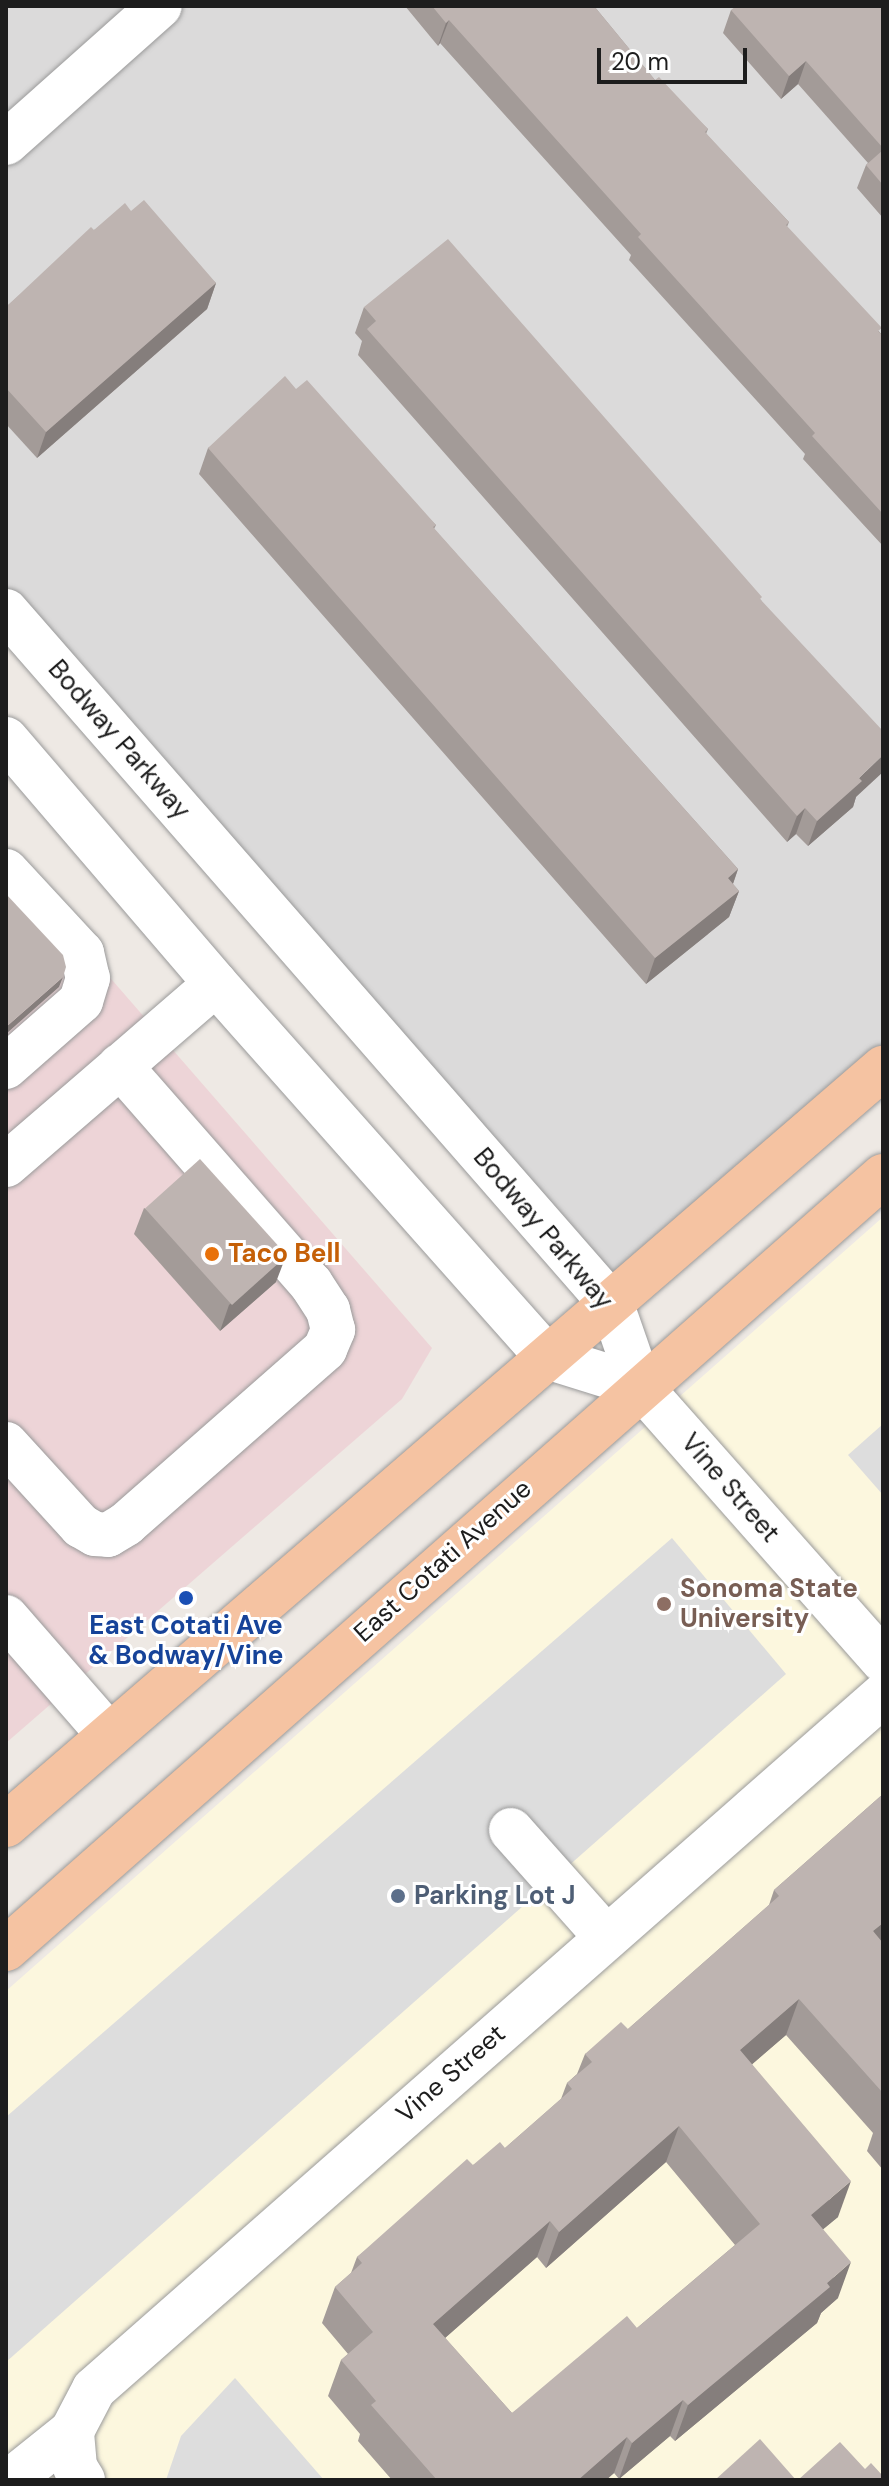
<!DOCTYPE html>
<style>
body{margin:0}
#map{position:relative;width:889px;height:2486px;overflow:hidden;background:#eee9e4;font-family:"DM Sans",sans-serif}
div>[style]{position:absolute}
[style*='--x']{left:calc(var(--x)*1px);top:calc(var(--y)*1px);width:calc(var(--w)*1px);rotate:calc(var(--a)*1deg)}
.residential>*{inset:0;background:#dbdada}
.commercial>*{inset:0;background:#edd4d7}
.education>*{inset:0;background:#fcf7de}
.parking>*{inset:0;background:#ddd}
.roads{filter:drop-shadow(0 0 2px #9a9a9a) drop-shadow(0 0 2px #9a9a9a)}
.minor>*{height:44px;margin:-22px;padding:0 22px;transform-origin:22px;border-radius:22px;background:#fff}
.major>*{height:44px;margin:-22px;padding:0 22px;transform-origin:22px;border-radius:22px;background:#f5c3a2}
.wall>*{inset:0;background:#a39b98}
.shaded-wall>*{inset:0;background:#857e7c}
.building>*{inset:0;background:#beb4b1;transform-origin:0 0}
.dots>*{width:22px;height:22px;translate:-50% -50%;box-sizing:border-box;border:4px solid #fff;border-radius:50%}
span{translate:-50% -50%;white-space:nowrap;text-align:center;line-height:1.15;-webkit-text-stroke:6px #fff;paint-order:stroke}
.street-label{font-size:26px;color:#1d1d1d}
.food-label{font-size:26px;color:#c56008;font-weight:700}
.left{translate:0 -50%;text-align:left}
.education-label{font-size:26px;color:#785e54;font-weight:700}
.transit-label{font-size:26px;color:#164399;font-weight:700}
.service-label{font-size:26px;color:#4e5e75;font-weight:700}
.frame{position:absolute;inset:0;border:8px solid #1d1d1d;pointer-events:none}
.scale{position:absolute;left:597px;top:48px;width:150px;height:36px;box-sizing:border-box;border:4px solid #1d1d1d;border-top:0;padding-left:10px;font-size:24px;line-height:28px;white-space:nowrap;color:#1d1d1d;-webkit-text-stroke:6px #fff;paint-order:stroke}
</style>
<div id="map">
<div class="residential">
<i style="clip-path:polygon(6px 6px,883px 6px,883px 1068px,612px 1305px,6px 611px)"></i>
</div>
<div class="commercial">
<i style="clip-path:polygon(6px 858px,432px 1348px,402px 1399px,6px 1743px)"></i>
</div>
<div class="education">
<i style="clip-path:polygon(883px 1217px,883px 2480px,6px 2480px,6px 1991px)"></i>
</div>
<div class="parking">
<i style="clip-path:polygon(883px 1424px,883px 1495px,848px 1455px)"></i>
<i style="clip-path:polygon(672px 1538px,786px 1674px,6px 2362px,6px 2117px)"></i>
<i style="clip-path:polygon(235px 2378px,324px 2480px,166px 2480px,181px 2436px)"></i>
</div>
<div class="roads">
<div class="minor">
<i style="--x:6;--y:143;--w:206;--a:-41.7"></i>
<i style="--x:6;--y:611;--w:921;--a:48.87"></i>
<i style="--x:612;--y:1305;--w:86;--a:70.9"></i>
<i style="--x:640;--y:1386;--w:367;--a:48.5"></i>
<i style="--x:6;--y:739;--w:323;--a:49.4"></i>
<i style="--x:216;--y:984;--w:499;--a:48.4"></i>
<i style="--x:547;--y:1357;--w:97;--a:17.3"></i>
<i style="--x:6;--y:871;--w:112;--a:47.2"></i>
<i style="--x:82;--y:953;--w:26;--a:77"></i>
<i style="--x:88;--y:978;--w:24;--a:107"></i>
<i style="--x:81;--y:1001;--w:100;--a:138.7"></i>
<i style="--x:6;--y:1165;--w:277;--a:-40.8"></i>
<i style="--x:6;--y:1444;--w:111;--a:47.6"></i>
<i style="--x:81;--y:1526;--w:16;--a:30"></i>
<i style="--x:95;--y:1534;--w:13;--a:4"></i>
<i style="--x:108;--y:1535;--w:21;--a:-31"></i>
<i style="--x:126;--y:1524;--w:265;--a:-41.3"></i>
<i style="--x:325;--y:1349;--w:21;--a:-67"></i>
<i style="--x:333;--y:1330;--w:21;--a:-104"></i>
<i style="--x:328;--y:1310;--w:31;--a:-123"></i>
<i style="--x:311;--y:1284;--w:290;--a:-131.2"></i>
<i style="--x:6;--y:1617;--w:157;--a:48.9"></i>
<i style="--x:511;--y:1830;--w:143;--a:48.4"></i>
<i style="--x:11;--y:2480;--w:78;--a:-38.8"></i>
<i style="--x:83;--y:2480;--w:15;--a:-122"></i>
<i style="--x:75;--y:2467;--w:36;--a:-95"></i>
<i style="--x:72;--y:2431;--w:47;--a:-62.4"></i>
<i style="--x:94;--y:2389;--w:1051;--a:-41.33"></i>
</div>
<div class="major">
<i style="--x:6;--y:1825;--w:1159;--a:-40.8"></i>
<i style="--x:6;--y:1949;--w:1169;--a:-41.39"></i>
</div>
</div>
<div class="wall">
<i style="clip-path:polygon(405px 6px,594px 6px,655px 80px,708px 129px,706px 134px,789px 222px,787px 227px,883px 336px,883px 546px,803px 459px,805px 454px,629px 260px,631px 255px,440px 43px,438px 46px)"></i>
<i style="clip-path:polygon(883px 6px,883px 218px,857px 188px,866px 165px,868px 163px,798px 84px,781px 99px,723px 33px,731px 10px)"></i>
<i style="clip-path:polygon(131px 211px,216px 283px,207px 309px,37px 458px,6px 424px,6px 307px,94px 230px)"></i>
<i style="clip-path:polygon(364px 307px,761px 600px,856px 797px,853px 807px,808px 846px,796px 834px,787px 842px,358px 355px,362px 341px,355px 333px)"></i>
<i style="clip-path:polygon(296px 389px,436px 525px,434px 529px,738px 869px,733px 884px,739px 891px,729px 917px,646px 984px,199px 474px,208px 448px)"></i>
<i style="clip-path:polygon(144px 1208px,276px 1282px,220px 1331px,134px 1234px)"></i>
<i style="clip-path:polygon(evenodd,883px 1794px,883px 2170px,867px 2151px,873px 2133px,786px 2035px,752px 2064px,838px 2217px,823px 2229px,838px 2298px,821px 2313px,817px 2323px,675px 2441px,670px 2436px,619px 2479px,614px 2473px,606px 2480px,392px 2480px,358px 2441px,360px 2434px,328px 2396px,341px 2360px,348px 2354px,322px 2323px,335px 2287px,351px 2273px,357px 2257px,473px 2165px,505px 2148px,561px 2099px,567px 2083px,577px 2074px,585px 2054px,628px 2029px,769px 1905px,774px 1890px,883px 1794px,666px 2162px,735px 2245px,637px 2328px,512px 2413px,445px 2338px,537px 2257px,546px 2268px,666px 2162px)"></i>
</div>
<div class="shaded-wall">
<i style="clip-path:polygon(449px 20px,440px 43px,438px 46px,446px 23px)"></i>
<i style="clip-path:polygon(806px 61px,798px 84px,781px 99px,789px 76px)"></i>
<i style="clip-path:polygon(216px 283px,207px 309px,37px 458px,46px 432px)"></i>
<i style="clip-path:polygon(883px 755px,883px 772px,856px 797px,853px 807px,808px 846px,817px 821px,859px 778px)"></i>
<i style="clip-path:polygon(805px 808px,796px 834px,787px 842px,797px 816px)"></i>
<i style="clip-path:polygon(738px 869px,729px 895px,728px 878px)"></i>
<i style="clip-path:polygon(739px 891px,729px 917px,646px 984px,655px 958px)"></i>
<i style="clip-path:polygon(63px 977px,59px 987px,6px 1034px,6px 1027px)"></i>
<i style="clip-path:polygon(286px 1256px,276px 1282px,220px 1331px,229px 1305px)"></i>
<i style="clip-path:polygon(883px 1923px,883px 1947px,873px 1931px)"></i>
<i style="clip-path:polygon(799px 1999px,786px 2035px,727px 2086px,740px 2050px)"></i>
<i style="clip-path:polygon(679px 2126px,666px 2162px,546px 2268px,559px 2232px)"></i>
<i style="clip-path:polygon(851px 2181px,838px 2217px,798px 2250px,811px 2215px)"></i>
<i style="clip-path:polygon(550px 2221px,537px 2257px,420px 2360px,433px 2324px)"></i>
<i style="clip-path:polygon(851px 2262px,838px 2298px,821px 2313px,817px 2323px,675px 2441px,688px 2405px)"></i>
<i style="clip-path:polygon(683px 2400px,670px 2436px,619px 2479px,632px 2443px)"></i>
<i style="clip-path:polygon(627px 2437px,614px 2473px,606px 2480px,578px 2480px)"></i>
</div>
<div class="building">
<i style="clip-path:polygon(432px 6px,594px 6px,655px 80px,659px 77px,708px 129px,705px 132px,789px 222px,786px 225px,882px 328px,878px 331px,883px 336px,883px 514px,812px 436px,815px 433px,638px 237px,641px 234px,449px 20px,446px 23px)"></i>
<i style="clip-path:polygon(736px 6px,883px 6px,883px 148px,806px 61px,789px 76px,731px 10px)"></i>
<i style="clip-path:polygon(883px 150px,883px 185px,866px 165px)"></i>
<i style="clip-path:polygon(144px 200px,216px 283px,46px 432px,6px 388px,6px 307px,91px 227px,94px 230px,125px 203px,131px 211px)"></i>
<i style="clip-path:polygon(448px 239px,762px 597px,760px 599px,883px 731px,883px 755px,859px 778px,862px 781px,817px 821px,805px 808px,797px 816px,367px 329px,376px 321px,364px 307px)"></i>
<i style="clip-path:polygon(285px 376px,296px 389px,307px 380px,436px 525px,433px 527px,738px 869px,728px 878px,739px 891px,655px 958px,208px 448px)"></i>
<i style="clip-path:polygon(6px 894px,63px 955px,66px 967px,63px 977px,6px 1027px)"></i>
<i style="left:200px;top:1159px;width:130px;height:74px;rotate:48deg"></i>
<i style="clip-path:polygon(evenodd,883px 1794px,883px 1923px,873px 1931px,883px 1943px,883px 2093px,799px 1999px,740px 2050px,851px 2181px,811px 2215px,851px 2262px,827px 2283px,830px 2287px,688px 2405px,683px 2400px,632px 2443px,627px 2437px,578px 2480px,437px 2480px,371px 2405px,376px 2401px,341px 2360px,373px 2332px,335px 2287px,362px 2263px,357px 2257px,467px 2159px,473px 2165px,500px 2142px,505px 2148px,572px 2089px,567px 2083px,592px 2062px,585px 2054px,621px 2022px,628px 2029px,779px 1896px,774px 1890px,883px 1794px,679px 2126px,760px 2224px,637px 2328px,627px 2316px,512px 2413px,433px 2324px,550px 2221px,559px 2232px,679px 2126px)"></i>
<i style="clip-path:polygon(760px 2439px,796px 2480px,715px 2480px)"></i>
<i style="clip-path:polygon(840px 2442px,865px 2469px,871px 2463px,883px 2476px,883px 2480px,798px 2480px)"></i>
</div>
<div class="dots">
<i style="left:212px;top:1254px;background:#e8710a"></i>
<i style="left:186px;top:1598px;background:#1a4fb4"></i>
<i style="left:664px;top:1604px;background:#8d6e63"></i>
<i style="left:398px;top:1896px;background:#5c6f8a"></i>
</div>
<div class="street-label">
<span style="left:119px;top:740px;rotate:49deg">Bodway Parkway</span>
<span style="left:543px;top:1229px;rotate:50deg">Bodway Parkway</span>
<span style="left:730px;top:1488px;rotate:49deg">Vine Street</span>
<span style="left:443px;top:1561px;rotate:-42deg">East Cotati Avenue</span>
<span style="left:451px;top:2074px;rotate:-41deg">Vine Street</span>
</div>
<div class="food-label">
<span class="left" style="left:228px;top:1254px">Taco Bell</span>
</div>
<div class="education-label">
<span class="left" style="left:680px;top:1604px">Sonoma State<br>University</span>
</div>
<div class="transit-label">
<span style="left:186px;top:1641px">East Cotati Ave<br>&amp; Bodway/Vine</span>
</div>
<div class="service-label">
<span class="left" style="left:414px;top:1896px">Parking Lot J</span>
</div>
<div class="frame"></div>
<div class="scale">20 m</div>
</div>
